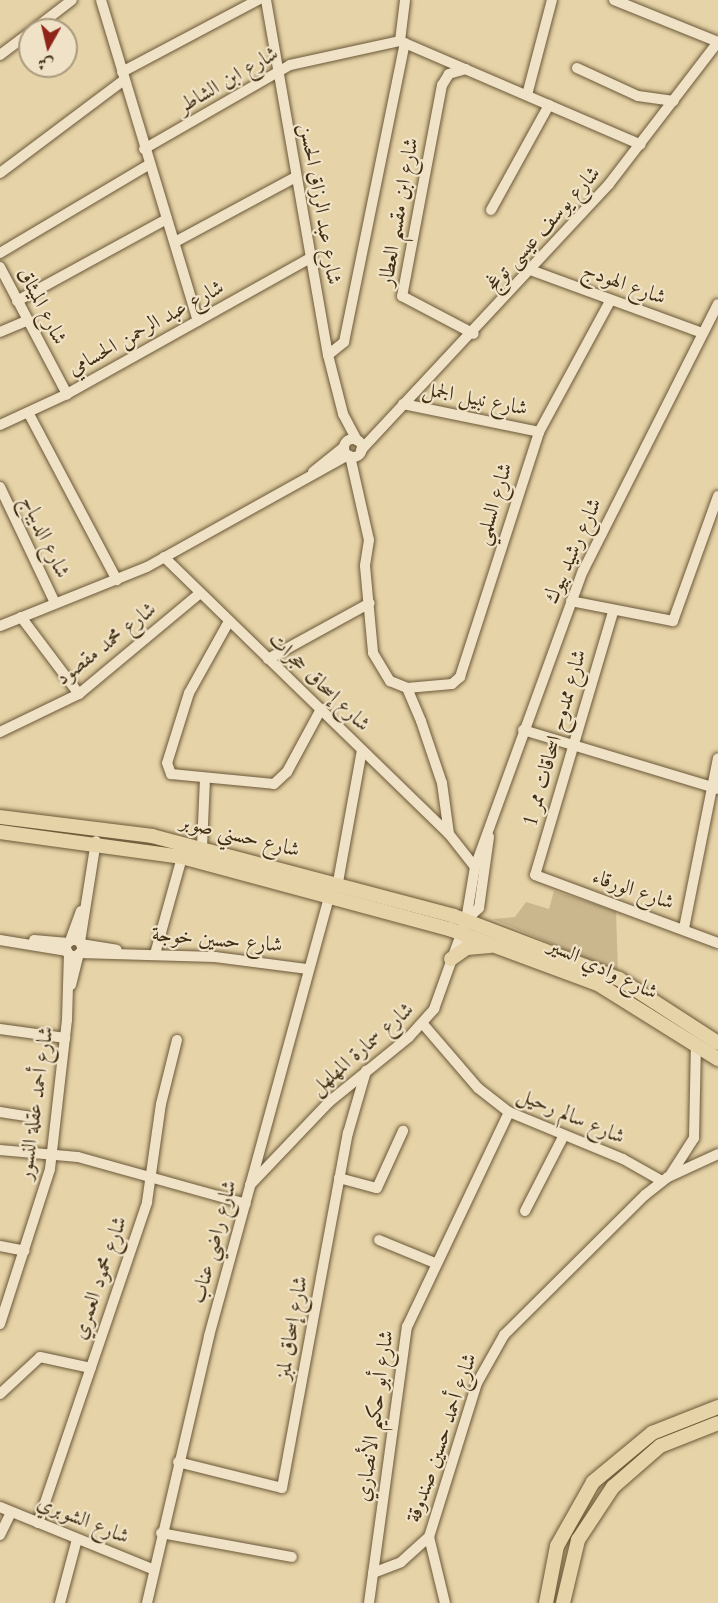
<!DOCTYPE html>
<meta charset="utf-8">
<style>
body{margin:0}
#map{position:relative;width:718px;height:1603px;overflow:hidden;background:#e6d3a7;font-family:Cardo,Amiri,serif}
div>[style]{position:absolute}
[style*='--x']{left:calc(var(--x)*1px);top:calc(var(--y)*1px);width:calc(var(--w)*1px);rotate:calc(var(--a)*1deg)}
.green>*{inset:0;background:#cab78e}
.roads{filter:drop-shadow(0 0 2px #6b5838) drop-shadow(0 0 2px #6b5838)}
.minor>*{height:10px;margin:-5px;padding:0 5px;transform-origin:5px;border-radius:5px;background:#efe2c6}
.minor>.ring{margin:-5px;padding:0;box-sizing:content-box;background:none;border:10px solid #efe2c6;border-radius:50%}
.major>*{height:14px;margin:-7px;padding:0 7px;transform-origin:7px;border-radius:7px;background:#e6d3a7}
span{translate:-50% -50%;white-space:nowrap;text-align:center;line-height:1.15;-webkit-text-stroke:4.5px #efe2c6;paint-order:stroke}
.street-label{font-size:21px;color:#422f13}
.north{position:absolute;left:18px;top:18px;width:60px;height:60px;box-sizing:border-box;background:#efe2c6;border:2px solid #aa9a7e;border-radius:50%;rotate:188deg;font-size:16px;font-weight:700;line-height:24px;text-align:center;color:#422f13}
.north::after{content:'';display:block;margin:auto;width:21px;height:27px;background:#8f2418;clip-path:polygon(50% 0,100% 100%,50% 72%,0 100%)}
</style>
<div id="map">
<div class="green">
<i style="clip-path:polygon(554px 891px,616px 911px,618px 972px,493px 919px,515px 917px,526px 902px,549px 909px)"></i>
</div>
<div class="roads">
<div class="minor">
<i style="--x:101;--y:0;--w:335;--a:73.2"></i>
<i style="--x:266;--y:0;--w:360;--a:80.1"></i>
<i style="--x:328;--y:355;--w:61;--a:75.7"></i>
<i style="--x:343;--y:414;--w:30;--a:62"></i>
<i style="--x:614;--y:0;--w:112;--a:22"></i>
<i style="--x:33;--y:30;--w:49;--a:-37.6"></i>
<i style="--x:400;--y:41;--w:41;--a:-83"></i>
<i style="--x:0;--y:55;--w:38;--a:-37"></i>
<i style="--x:577;--y:68;--w:67;--a:24.7"></i>
<i style="--x:638;--y:96;--w:36;--a:8"></i>
<i style="--x:466;--y:69;--w:18;--a:164"></i>
<i style="--x:449;--y:74;--w:13;--a:122"></i>
<i style="--x:442;--y:85;--w:215;--a:100.7"></i>
<i style="--x:402;--y:296;--w:81;--a:27.8"></i>
<i style="--x:122;--y:72;--w:154;--a:-27.9"></i>
<i style="--x:527;--y:95;--w:98;--a:-75.3"></i>
<i style="--x:144;--y:149;--w:168;--a:-29.9"></i>
<i style="--x:290;--y:65;--w:113;--a:-12.3"></i>
<i style="--x:400;--y:41;--w:262;--a:23.3"></i>
<i style="--x:0;--y:173;--w:155;--a:-36.9"></i>
<i style="--x:491;--y:210;--w:120;--a:-61.1"></i>
<i style="--x:175;--y:242;--w:135;--a:-28.3"></i>
<i style="--x:0;--y:253;--w:172;--a:-30.7"></i>
<i style="--x:0;--y:267;--w:144;--a:62.2"></i>
<i style="--x:533;--y:271;--w:180;--a:20.1"></i>
<i style="--x:17;--y:301;--w:171;--a:-28.7"></i>
<i style="--x:0;--y:332;--w:28;--a:-23"></i>
<i style="--x:328;--y:355;--w:21;--a:-39"></i>
<i style="--x:344;--y:342;--w:305;--a:-78.5"></i>
<i style="--x:403;--y:404;--w:139;--a:11.6"></i>
<i style="--x:29;--y:414;--w:188;--a:62.1"></i>
<i style="--x:0;--y:425;--w:74;--a:-24.8"></i>
<i style="--x:67;--y:394;--w:277;--a:-29.2"></i>
<i class="ring" style="left:344px;top:439px;width:8px;height:8px"></i>
<i style="--x:361;--y:450;--w:364;--a:-47"></i>
<i style="--x:609;--y:184;--w:179;--a:-52.5"></i>
<i style="--x:350;--y:456;--w:86;--a:77.3"></i>
<i style="--x:369;--y:540;--w:26;--a:99"></i>
<i style="--x:365;--y:566;--w:87;--a:84.7"></i>
<i style="--x:373;--y:653;--w:33;--a:59"></i>
<i style="--x:390;--y:681;--w:18;--a:22"></i>
<i style="--x:407;--y:688;--w:36;--a:67"></i>
<i style="--x:421;--y:721;--w:65;--a:71.3"></i>
<i style="--x:442;--y:783;--w:51;--a:82.2"></i>
<i style="--x:313;--y:472;--w:40;--a:-39"></i>
<i style="--x:0;--y:487;--w:128;--a:64.6"></i>
<i style="--x:164;--y:557;--w:397;--a:44.2"></i>
<i style="--x:449;--y:834;--w:42;--a:51.8"></i>
<i style="--x:571;--y:601;--w:104;--a:11.1"></i>
<i style="--x:673;--y:621;--w:133;--a:-70.2"></i>
<i style="--x:613;--y:612;--w:274;--a:106.5"></i>
<i style="--x:535;--y:875;--w:195;--a:20.4"></i>
<i style="--x:21;--y:617;--w:96;--a:53"></i>
<i style="--x:228;--y:623;--w:80;--a:119.1"></i>
<i style="--x:189;--y:693;--w:73;--a:107.4"></i>
<i style="--x:167;--y:763;--w:12;--a:70"></i>
<i style="--x:171;--y:774;--w:103;--a:5.5"></i>
<i style="--x:274;--y:784;--w:18;--a:-43"></i>
<i style="--x:287;--y:772;--w:72;--a:-61.6"></i>
<i style="--x:0;--y:626;--w:158;--a:-21.9"></i>
<i style="--x:147;--y:567;--w:230;--a:-29.1"></i>
<i style="--x:268;--y:659;--w:116;--a:-28.8"></i>
<i style="--x:407;--y:688;--w:45;--a:-5.1"></i>
<i style="--x:452;--y:684;--w:11;--a:-41"></i>
<i style="--x:460;--y:677;--w:257;--a:-72.1"></i>
<i style="--x:539;--y:432;--w:149;--a:-61.5"></i>
<i style="--x:523;--y:730;--w:204;--a:16.8"></i>
<i style="--x:0;--y:732;--w:88;--a:-25.7"></i>
<i style="--x:79;--y:694;--w:156;--a:-39.8"></i>
<i style="--x:202;--y:847;--w:68;--a:-87.5"></i>
<i style="--x:338;--y:882;--w:134;--a:-79.7"></i>
<i style="--x:466;--y:920;--w:18;--a:-43"></i>
<i style="--x:479;--y:908;--w:72;--a:-82"></i>
<i style="--x:684;--y:928;--w:173;--a:-78.7"></i>
<i style="--x:0;--y:940;--w:68;--a:9.3"></i>
<i style="--x:34;--y:940;--w:34;--a:5"></i>
<i class="ring" style="left:66px;top:940px;width:6px;height:6px"></i>
<i style="--x:70;--y:941;--w:32;--a:-70"></i>
<i style="--x:80;--y:942;--w:102;--a:-81"></i>
<i style="--x:81;--y:944;--w:36;--a:9"></i>
<i style="--x:80;--y:953;--w:135;--a:1.7"></i>
<i style="--x:215;--y:957;--w:94;--a:7.4"></i>
<i style="--x:155;--y:954;--w:101;--a:-74.4"></i>
<i style="--x:71;--y:985;--w:32;--a:-76"></i>
<i style="--x:423;--y:1024;--w:84;--a:49.3"></i>
<i style="--x:478;--y:1088;--w:39;--a:38"></i>
<i style="--x:509;--y:1112;--w:123;--a:22.4"></i>
<i style="--x:623;--y:1159;--w:45;--a:29.4"></i>
<i style="--x:0;--y:1029;--w:66;--a:7.9"></i>
<i style="--x:0;--y:1112;--w:33;--a:9"></i>
<i style="--x:0;--y:1150;--w:78;--a:5.1"></i>
<i style="--x:78;--y:1157;--w:174;--a:15.6"></i>
<i style="--x:671;--y:1174;--w:43;--a:-57.4"></i>
<i style="--x:694;--y:1138;--w:94;--a:-88.8"></i>
<i style="--x:339;--y:1178;--w:39;--a:15"></i>
<i style="--x:377;--y:1188;--w:63;--a:-65.5"></i>
<i style="--x:250;--y:1185;--w:115;--a:-46.4"></i>
<i style="--x:329;--y:1102;--w:103;--a:-39.1"></i>
<i style="--x:409;--y:1037;--w:38;--a:-48"></i>
<i style="--x:434;--y:1009;--w:95;--a:-70.2"></i>
<i style="--x:466;--y:920;--w:54;--a:-80.4"></i>
<i style="--x:475;--y:867;--w:315;--a:-70"></i>
<i style="--x:583;--y:571;--w:299;--a:-63.2"></i>
<i style="--x:525;--y:1211;--w:85;--a:-62.8"></i>
<i style="--x:379;--y:1240;--w:61;--a:22.3"></i>
<i style="--x:0;--y:1246;--w:25;--a:11"></i>
<i style="--x:0;--y:1324;--w:163;--a:-72.1"></i>
<i style="--x:50;--y:1169;--w:150;--a:-83.5"></i>
<i style="--x:67;--y:1020;--w:66;--a:-88.3"></i>
<i style="--x:0;--y:1394;--w:54;--a:-42.8"></i>
<i style="--x:40;--y:1357;--w:52;--a:12.2"></i>
<i style="--x:178;--y:1462;--w:107;--a:14"></i>
<i style="--x:282;--y:1488;--w:361;--a:-79.5"></i>
<i style="--x:348;--y:1133;--w:65;--a:-73.8"></i>
<i style="--x:0;--y:1507;--w:164;--a:22.2"></i>
<i style="--x:38;--y:1523;--w:339;--a:-71.2"></i>
<i style="--x:147;--y:1202;--w:99;--a:-81.9"></i>
<i style="--x:161;--y:1104;--w:66;--a:-76"></i>
<i style="--x:161;--y:1533;--w:133;--a:10.4"></i>
<i style="--x:0;--y:1535;--w:25;--a:-64"></i>
<i style="--x:429;--y:1537;--w:68;--a:76.4"></i>
<i style="--x:373;--y:1573;--w:30;--a:-21"></i>
<i style="--x:401;--y:1562;--w:38;--a:-42"></i>
<i style="--x:429;--y:1537;--w:161;--a:-72.7"></i>
<i style="--x:477;--y:1383;--w:55;--a:-60.6"></i>
<i style="--x:504;--y:1335;--w:199;--a:-44.8"></i>
<i style="--x:645;--y:1195;--w:29;--a:-38"></i>
<i style="--x:668;--y:1177;--w:55;--a:-24.7"></i>
<i style="--x:60;--y:1603;--w:66;--a:-75.1"></i>
<i style="--x:147;--y:1603;--w:274;--a:-76.9"></i>
<i style="--x:209;--y:1336;--w:457;--a:-74.7"></i>
<i style="--x:369;--y:1603;--w:279;--a:-82.2"></i>
<i style="--x:407;--y:1327;--w:238;--a:-64.6"></i>
</div>
<div class="major">
<i style="--x:0;--y:817;--w:153;--a:7.1"></i>
<i style="--x:152;--y:836;--w:312;--a:14.8"></i>
<i style="--x:454;--y:916;--w:177;--a:20.9"></i>
<i style="--x:619;--y:979;--w:118;--a:32.9"></i>
<i style="--x:0;--y:832;--w:184;--a:7.8"></i>
<i style="--x:182;--y:857;--w:277;--a:15.1"></i>
<i style="--x:449;--y:929;--w:159;--a:20.3"></i>
<i style="--x:598;--y:984;--w:142;--a:32"></i>
<i style="--x:451;--y:959;--w:19;--a:-35"></i>
<i style="--x:467;--y:948;--w:23;--a:-5"></i>
<i style="--x:546;--y:1603;--w:58;--a:-79.1"></i>
<i style="--x:557;--y:1546;--w:73;--a:-60.6"></i>
<i style="--x:593;--y:1482;--w:77;--a:-39.7"></i>
<i style="--x:652;--y:1433;--w:71;--a:-21.5"></i>
<i style="--x:563;--y:1603;--w:65;--a:-76.6"></i>
<i style="--x:578;--y:1540;--w:64;--a:-56.6"></i>
<i style="--x:613;--y:1487;--w:62;--a:-41.1"></i>
<i style="--x:660;--y:1446;--w:62;--a:-21.6"></i>
</div>
</div>
<div class="street-label">
<span style="left:228px;top:80px;rotate:-30deg">شارع ابن الشاطر</span>
<span style="left:320px;top:204px;rotate:80deg">شارع عبد الرزاق الحسن</span>
<span style="left:399px;top:212px;rotate:-80deg">شارع ابن مقسم العطار</span>
<span style="left:543px;top:229px;rotate:-48deg">شارع يوسف عيسى توغج</span>
<span style="left:624px;top:284px;rotate:20deg">شارع الهودج</span>
<span style="left:42px;top:306px;rotate:63deg">شارع الميثاق</span>
<span style="left:146px;top:328px;rotate:-29deg">شارع عبد الرحمن الحسامي</span>
<span style="left:475px;top:399px;rotate:11deg">شارع نبيل الجمل</span>
<span style="left:494px;top:504px;rotate:-73deg">شارع السلمي</span>
<span style="left:45px;top:537px;rotate:65deg">شارع الديباج</span>
<span style="left:573px;top:551px;rotate:-66deg">شارع رشيد بيوك</span>
<span style="left:106px;top:644px;rotate:-38deg">شارع محمد مقصود</span>
<span style="left:319px;top:682px;rotate:44deg">شارع إسحاق حجرات</span>
<span style="left:555px;top:738px;rotate:-74deg">شارع ممدوح اسحاقات ممر 1</span>
<span style="left:240px;top:836px;rotate:14deg">شارع حسني صوبر</span>
<span style="left:633px;top:890px;rotate:19deg">شارع الورقاء</span>
<span style="left:217px;top:940px;rotate:5deg">شارع حسين خوجة</span>
<span style="left:603px;top:969px;rotate:25deg">شارع وادي السير</span>
<span style="left:362px;top:1049px;rotate:-41deg">شارع سمارة المهلهل</span>
<span style="left:36px;top:1103px;rotate:-82deg">شارع أحمد عقلة النسور</span>
<span style="left:571px;top:1116px;rotate:23deg">شارع سالم رحيل</span>
<span style="left:214px;top:1242px;rotate:-75deg">شارع راضي عناب</span>
<span style="left:100px;top:1278px;rotate:-71deg">شارع محمود العمري</span>
<span style="left:292px;top:1328px;rotate:-80deg">شارع إسحاق لمبز</span>
<span style="left:375px;top:1416px;rotate:-82deg">شارع أبو حكيم الأنصاري</span>
<span style="left:442px;top:1438px;rotate:-71deg">شارع أحمد حسين صندوقة</span>
<span style="left:83px;top:1520px;rotate:22deg">شارع الشوبري</span>
</div>
<div class="north">ش</div>
</div>
